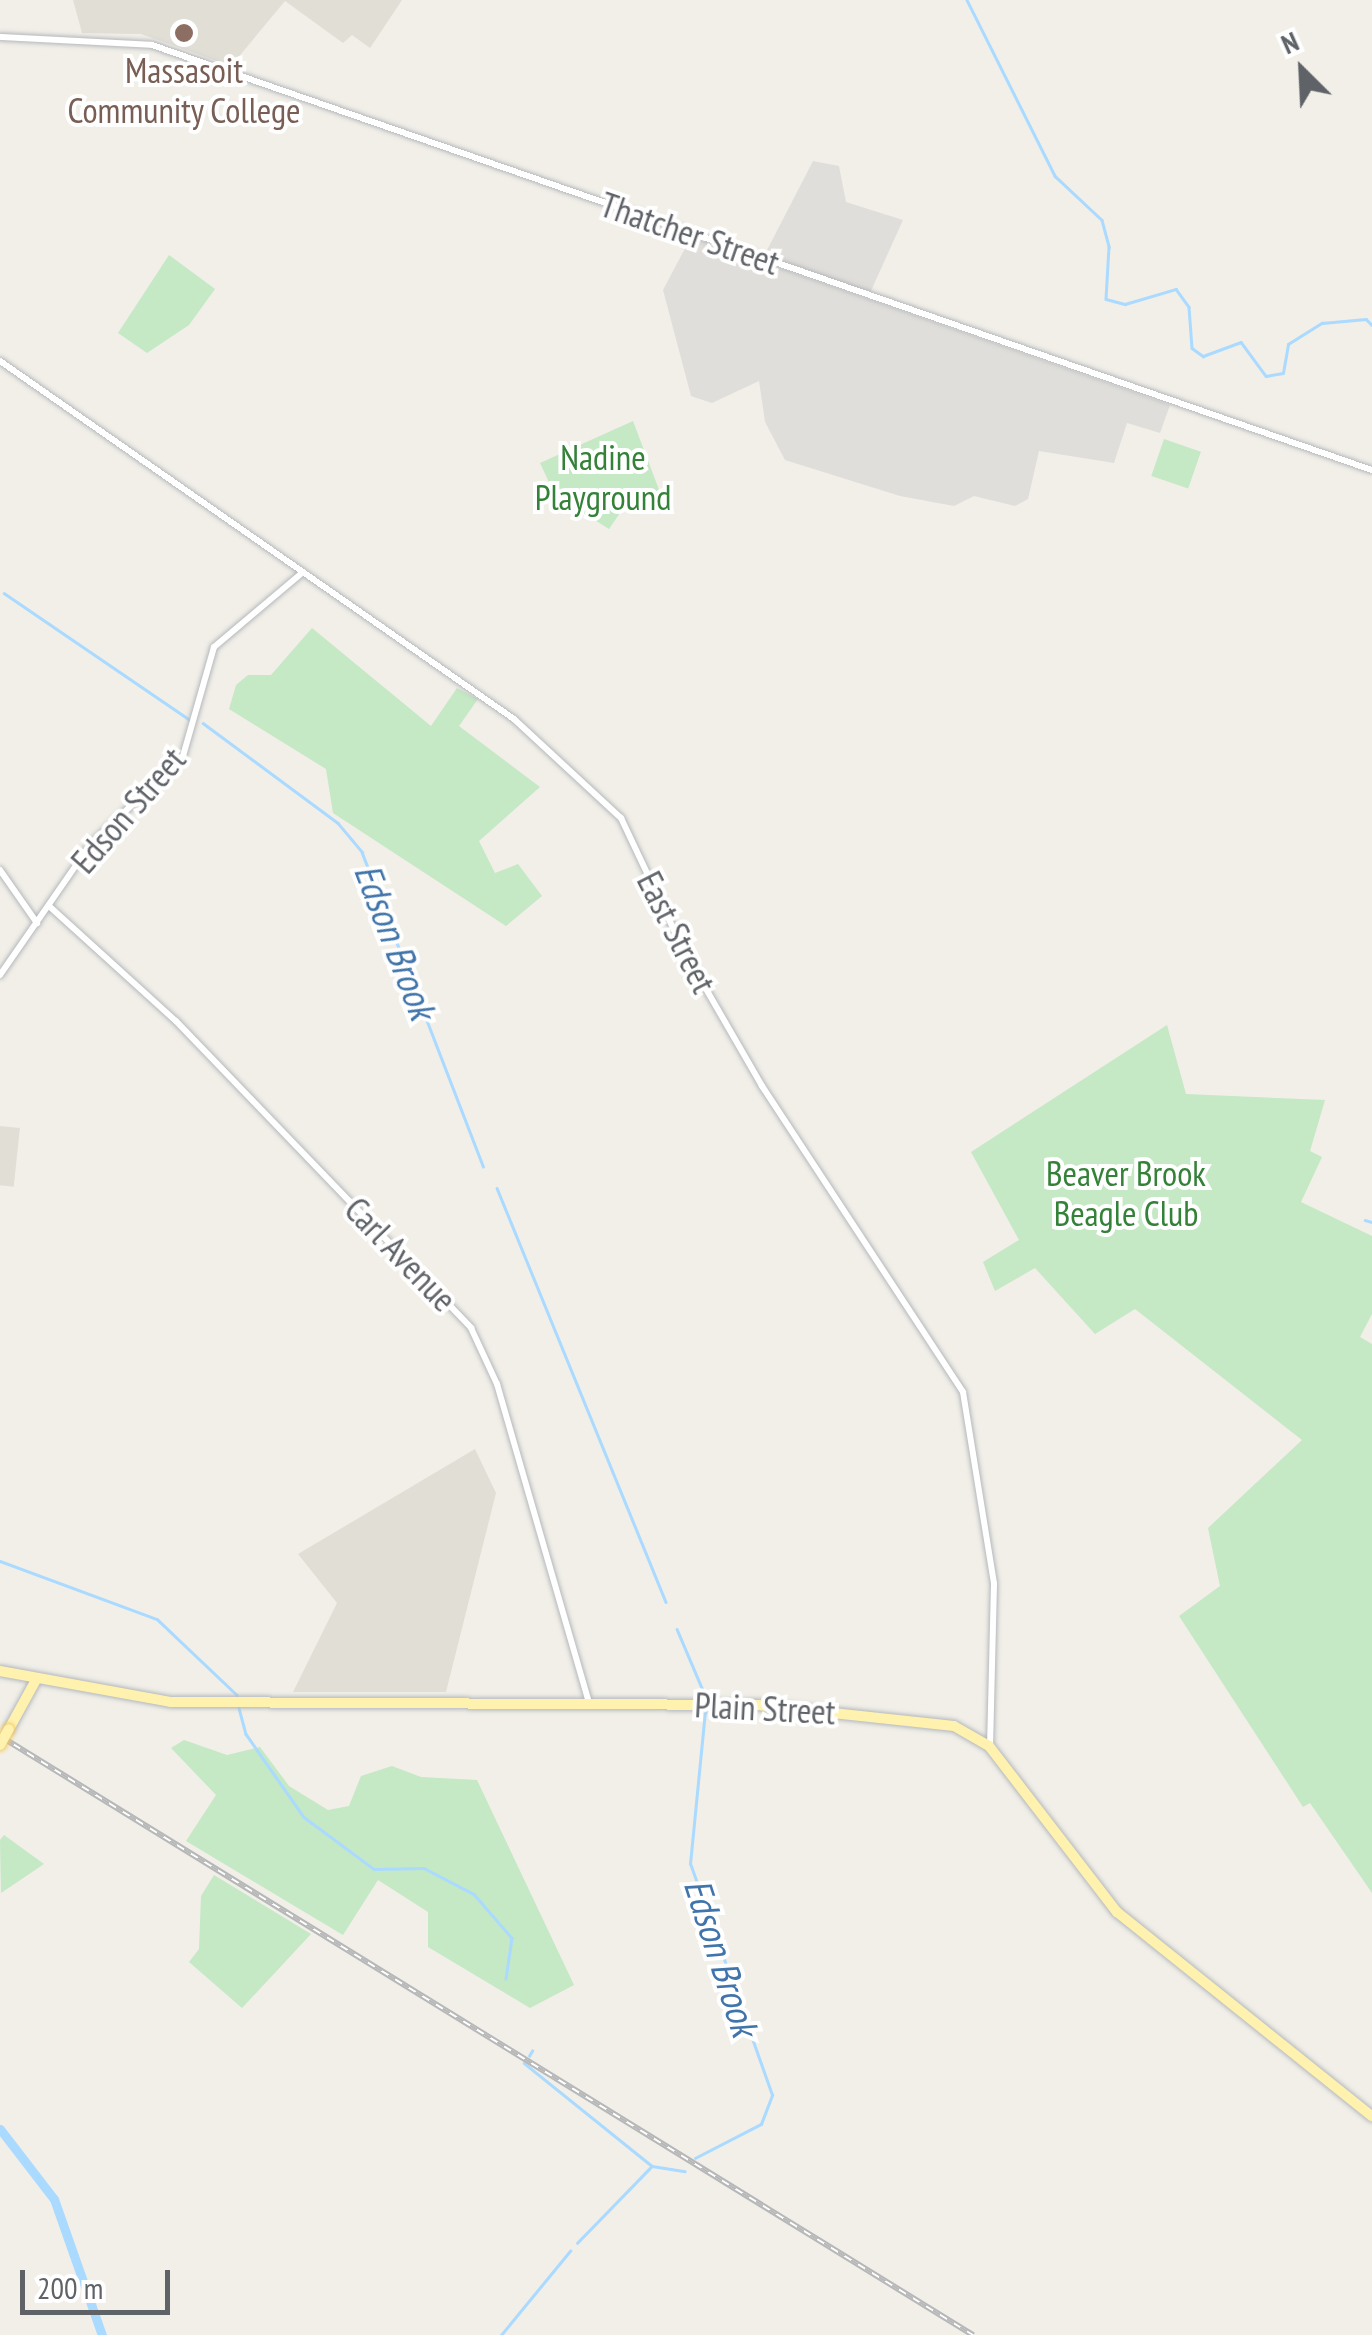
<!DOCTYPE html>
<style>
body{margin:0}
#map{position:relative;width:1372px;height:2335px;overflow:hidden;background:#f1efe8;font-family:"PT Sans Narrow",sans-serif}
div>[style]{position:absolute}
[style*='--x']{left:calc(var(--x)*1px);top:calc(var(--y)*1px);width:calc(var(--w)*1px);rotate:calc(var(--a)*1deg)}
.industrial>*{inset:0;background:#e0deda}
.education>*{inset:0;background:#e1ded6;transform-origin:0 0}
.green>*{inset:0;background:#c5e8c5;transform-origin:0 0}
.stream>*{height:2.5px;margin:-1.25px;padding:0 1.25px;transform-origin:1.25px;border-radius:1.25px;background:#aadaff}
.river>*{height:9px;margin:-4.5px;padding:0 4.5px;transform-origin:4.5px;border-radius:4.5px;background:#aadaff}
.roads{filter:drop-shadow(0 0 2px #b5b8bc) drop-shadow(0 0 2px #b5b8bc)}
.minor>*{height:6px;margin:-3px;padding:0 3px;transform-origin:3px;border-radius:3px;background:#fff}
.major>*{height:10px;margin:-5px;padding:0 5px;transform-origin:5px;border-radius:5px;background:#fff2af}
.rail>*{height:6px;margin-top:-3px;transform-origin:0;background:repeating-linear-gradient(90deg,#fff 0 8px,#b6b7b8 0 16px);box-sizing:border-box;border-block:2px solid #b6b7b8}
.bridges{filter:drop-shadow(0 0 2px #f2c960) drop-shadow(0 0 2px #f2c960)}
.major-bridge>*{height:10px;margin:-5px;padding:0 5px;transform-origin:5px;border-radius:5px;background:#fff2af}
.dots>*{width:28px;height:28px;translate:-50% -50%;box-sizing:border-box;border:5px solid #fff;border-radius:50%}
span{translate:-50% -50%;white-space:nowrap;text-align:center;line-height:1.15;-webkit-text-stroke:8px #fff;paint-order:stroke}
.education-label{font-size:35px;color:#785e54}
.street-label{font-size:35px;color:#5f6368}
.park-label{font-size:35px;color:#348238}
.water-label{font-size:38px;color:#4174aa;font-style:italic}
.north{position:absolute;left:1252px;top:20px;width:100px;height:100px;-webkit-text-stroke:8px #fff;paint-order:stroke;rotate:336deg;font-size:28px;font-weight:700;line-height:40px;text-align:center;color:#5f6368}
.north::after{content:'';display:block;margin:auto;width:35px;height:45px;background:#5f6368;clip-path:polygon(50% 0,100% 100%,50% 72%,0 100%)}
.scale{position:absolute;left:20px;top:2270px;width:150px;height:45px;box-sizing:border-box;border:5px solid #5f6368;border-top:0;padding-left:12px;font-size:30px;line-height:35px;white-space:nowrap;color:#5f6368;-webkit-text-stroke:8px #fff;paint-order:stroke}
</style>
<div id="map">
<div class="industrial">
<i style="clip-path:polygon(813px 161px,839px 166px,846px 202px,903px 220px,870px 293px,765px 254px)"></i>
<i style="clip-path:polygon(691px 237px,1170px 405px,1160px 433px,1127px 423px,1114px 463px,1039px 451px,1028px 499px,1015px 506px,974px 496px,954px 506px,900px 496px,785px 460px,765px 422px,759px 381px,712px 403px,691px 396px,663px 290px)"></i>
</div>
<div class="education">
<i style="clip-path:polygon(73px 0,402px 0,370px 48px,352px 35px,343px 43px,285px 1px,231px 66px,141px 34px,82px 33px)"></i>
<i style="left:0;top:1126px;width:20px;height:59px;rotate:6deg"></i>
<i style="clip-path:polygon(475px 1449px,496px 1493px,446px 1692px,293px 1692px,337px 1603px,298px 1554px)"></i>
</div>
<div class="green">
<i style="clip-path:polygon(169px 255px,215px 289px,189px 325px,147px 353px,118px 333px)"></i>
<i style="clip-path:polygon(633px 421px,661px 495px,622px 510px,609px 529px,555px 495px,540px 463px)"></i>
<i style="left:1164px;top:439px;width:39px;height:39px;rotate:19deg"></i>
<i style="clip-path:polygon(312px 628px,431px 726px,457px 688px,478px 699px,459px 726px,540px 787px,479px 841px,495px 873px,518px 864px,542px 896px,506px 926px,333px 813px,326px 769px,229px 709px,236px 685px,248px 675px,271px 675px)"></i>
<i style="clip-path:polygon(1167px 1025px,1186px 1094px,1325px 1100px,1310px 1151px,1322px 1157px,1301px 1202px,1372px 1236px,1372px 1314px,1360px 1337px,1372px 1344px,1372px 1893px,1310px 1803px,1303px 1807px,1179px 1616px,1220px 1586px,1208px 1528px,1302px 1440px,1135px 1309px,1095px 1334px,1035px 1268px,995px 1291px,983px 1262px,1019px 1240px,971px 1152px)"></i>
<i style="clip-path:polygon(184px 1740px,227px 1755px,260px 1747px,289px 1786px,328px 1810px,349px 1806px,361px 1776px,392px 1766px,421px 1777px,477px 1780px,574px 1985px,530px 2008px,428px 1947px,428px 1912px,378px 1880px,343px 1935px,186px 1841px,216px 1795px,171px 1748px)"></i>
<i style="clip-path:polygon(4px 1835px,44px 1864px,1px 1893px,0 1840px)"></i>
<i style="clip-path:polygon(214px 1875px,311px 1934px,242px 2008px,189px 1962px,199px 1949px,201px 1896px)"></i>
</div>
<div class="stream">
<i style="--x:967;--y:0;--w:197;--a:63.4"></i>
<i style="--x:1055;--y:176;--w:64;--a:43.1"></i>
<i style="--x:1102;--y:220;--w:28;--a:75"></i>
<i style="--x:1109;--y:247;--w:52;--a:93.3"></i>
<i style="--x:1106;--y:299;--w:20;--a:15"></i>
<i style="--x:1125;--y:304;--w:53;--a:-16.4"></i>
<i style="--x:1176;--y:289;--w:22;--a:54"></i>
<i style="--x:1189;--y:307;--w:41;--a:85.8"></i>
<i style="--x:1192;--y:348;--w:14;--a:36"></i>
<i style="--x:1203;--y:356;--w:40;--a:-20.2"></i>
<i style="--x:1241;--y:342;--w:42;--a:53.7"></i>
<i style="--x:1266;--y:376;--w:17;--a:-10"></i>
<i style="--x:1283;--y:373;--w:29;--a:-80"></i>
<i style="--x:1288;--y:344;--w:40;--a:-32"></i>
<i style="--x:1322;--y:323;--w:44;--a:-5.2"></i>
<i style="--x:1366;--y:319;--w:8;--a:45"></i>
<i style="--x:4;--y:593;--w:224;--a:34.3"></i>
<i style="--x:203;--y:723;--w:168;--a:36.5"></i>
<i style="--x:338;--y:823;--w:38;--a:50"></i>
<i style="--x:362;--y:852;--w:337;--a:68.9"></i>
<i style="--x:497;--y:1188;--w:447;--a:67.8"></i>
<i style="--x:1365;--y:1220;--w:7;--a:16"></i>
<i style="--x:0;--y:1561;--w:167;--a:20.3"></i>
<i style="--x:157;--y:1619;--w:110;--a:43.5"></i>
<i style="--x:677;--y:1629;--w:72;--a:67"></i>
<i style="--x:239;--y:1708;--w:27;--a:75"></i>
<i style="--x:246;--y:1734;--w:101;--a:55.1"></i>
<i style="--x:304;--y:1817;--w:87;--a:36.6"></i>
<i style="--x:374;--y:1869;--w:50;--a:-1.1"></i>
<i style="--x:424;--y:1868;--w:56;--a:27.5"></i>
<i style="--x:474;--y:1894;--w:58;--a:49.2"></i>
<i style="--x:512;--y:1938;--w:41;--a:98.3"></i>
<i style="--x:529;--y:2056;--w:6;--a:-59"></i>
<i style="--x:524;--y:2063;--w:164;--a:38.8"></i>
<i style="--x:695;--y:2158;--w:74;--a:-27.3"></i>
<i style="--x:761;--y:2124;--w:31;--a:-69"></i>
<i style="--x:772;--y:2095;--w:245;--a:-109.5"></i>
<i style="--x:690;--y:1864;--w:154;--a:-84.4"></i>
<i style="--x:577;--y:2243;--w:107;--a:-45.8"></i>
<i style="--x:652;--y:2166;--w:33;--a:9"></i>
<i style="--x:501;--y:2335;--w:109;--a:-50.6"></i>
</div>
<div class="river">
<i style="--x:0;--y:2129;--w:88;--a:52.4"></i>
<i style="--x:54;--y:2199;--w:144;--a:70.6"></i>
</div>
<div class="roads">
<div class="minor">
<i style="--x:0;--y:37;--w:152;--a:3"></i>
<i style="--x:152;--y:45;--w:1292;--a:19.21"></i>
<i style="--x:0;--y:361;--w:626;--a:34.86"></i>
<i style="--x:514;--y:719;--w:146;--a:42.8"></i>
<i style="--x:621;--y:818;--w:145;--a:64.7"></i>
<i style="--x:683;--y:949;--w:158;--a:60"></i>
<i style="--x:762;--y:1086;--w:366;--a:56.7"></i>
<i style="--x:963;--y:1392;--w:194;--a:80.8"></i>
<i style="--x:994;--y:1584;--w:161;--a:91.4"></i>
<i style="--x:0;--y:870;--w:65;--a:55.1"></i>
<i style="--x:49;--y:906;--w:171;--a:42.2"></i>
<i style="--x:176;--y:1021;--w:426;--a:46.1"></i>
<i style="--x:471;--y:1328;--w:62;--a:65.1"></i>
<i style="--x:497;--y:1384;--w:331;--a:73.9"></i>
<i style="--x:0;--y:975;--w:158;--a:-55.3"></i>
<i style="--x:90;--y:845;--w:129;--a:-43.7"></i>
<i style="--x:183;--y:756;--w:113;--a:-74.1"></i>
<i style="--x:214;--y:647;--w:115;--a:-40.1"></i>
</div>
<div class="major">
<i style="--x:0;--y:1671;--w:173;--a:10.3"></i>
<i style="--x:170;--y:1702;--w:588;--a:0.29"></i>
<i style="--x:758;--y:1705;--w:197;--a:6.1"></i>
<i style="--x:954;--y:1726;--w:40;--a:29.7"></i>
<i style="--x:989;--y:1746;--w:210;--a:52.4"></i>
<i style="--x:1117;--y:1912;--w:327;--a:38.7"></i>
<i style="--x:9;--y:1729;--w:58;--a:-61.2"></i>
</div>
</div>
<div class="rail">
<i style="--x:0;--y:1736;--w:1143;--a:31.62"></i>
</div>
<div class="bridges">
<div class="major-bridge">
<i style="--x:0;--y:1745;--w:18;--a:-61"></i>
</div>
</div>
<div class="dots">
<i style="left:184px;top:33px;background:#8d6e63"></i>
</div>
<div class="education-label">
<span style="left:184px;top:90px">Massasoit<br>Community College</span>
</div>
<div class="street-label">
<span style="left:690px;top:233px;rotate:19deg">Thatcher Street</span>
<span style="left:128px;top:810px;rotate:-49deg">Edson Street</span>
<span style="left:677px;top:932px;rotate:63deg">East Street</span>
<span style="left:401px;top:1254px;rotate:46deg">Carl Avenue</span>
<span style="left:765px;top:1708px;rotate:3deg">Plain Street</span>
</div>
<div class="park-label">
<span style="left:603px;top:477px">Nadine<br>Playground</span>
<span style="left:1126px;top:1193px">Beaver Brook<br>Beagle Club</span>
</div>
<div class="water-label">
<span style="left:396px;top:941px;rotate:69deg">Edson Brook</span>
<span style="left:722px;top:1957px;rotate:72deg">Edson Brook</span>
</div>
<div class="north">N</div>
<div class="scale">200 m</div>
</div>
